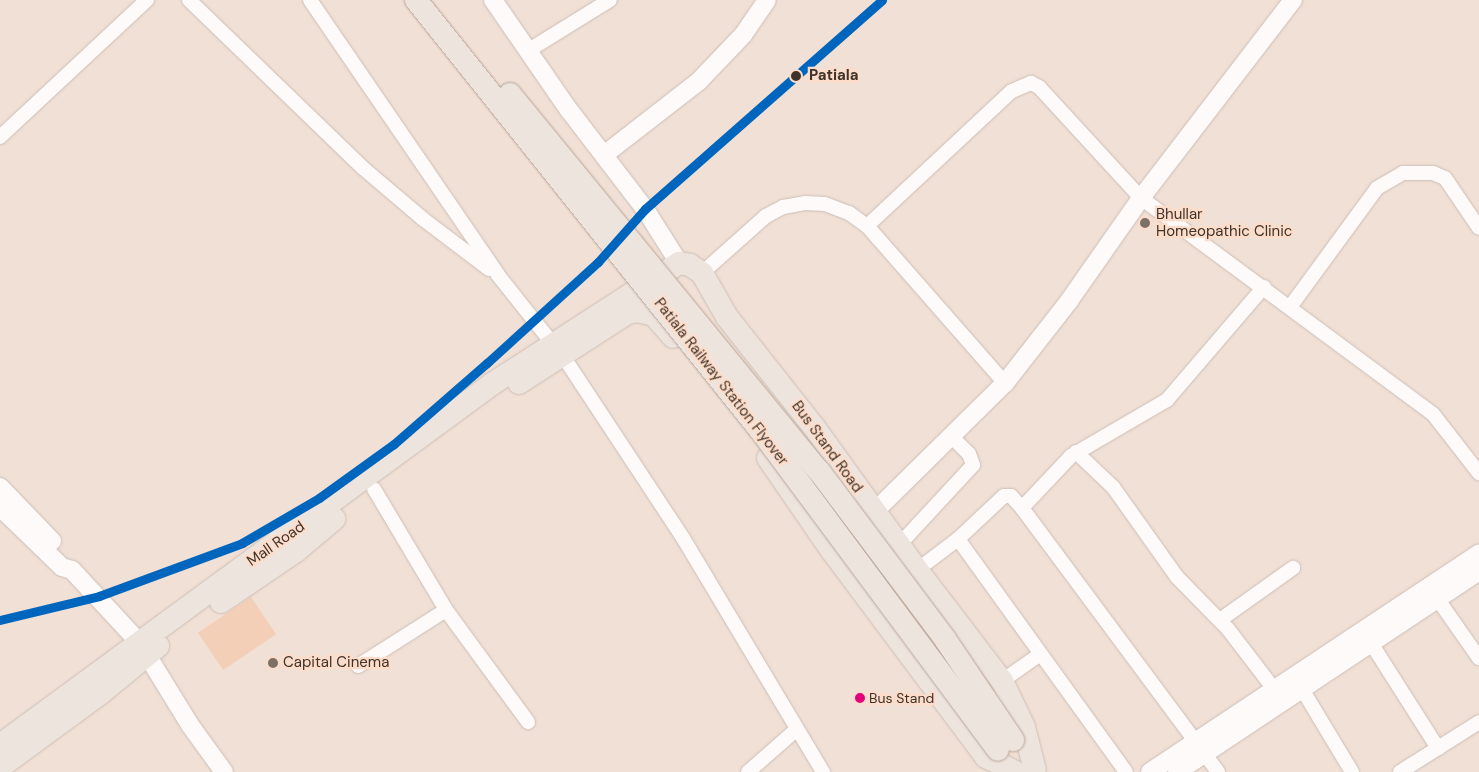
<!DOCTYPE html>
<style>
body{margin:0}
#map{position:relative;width:1479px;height:772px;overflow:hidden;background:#f1e0d5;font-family:"DM Sans",sans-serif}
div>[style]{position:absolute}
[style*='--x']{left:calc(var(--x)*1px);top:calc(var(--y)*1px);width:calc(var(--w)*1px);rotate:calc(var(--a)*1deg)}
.green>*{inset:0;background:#f4cfb8;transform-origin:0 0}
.roads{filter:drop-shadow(0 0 1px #ccbeb6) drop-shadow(0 0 1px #ccbeb6)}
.minor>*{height:14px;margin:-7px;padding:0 7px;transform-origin:7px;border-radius:7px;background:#fdfaf9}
.tertiary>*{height:18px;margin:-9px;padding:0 9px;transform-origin:9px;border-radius:9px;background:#fdfaf9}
.primary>*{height:22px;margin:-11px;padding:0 11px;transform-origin:11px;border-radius:11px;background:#eee4de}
.bridges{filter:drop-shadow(0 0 1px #b8a597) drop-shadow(0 0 1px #b8a597)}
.primary-bridge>*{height:22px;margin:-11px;padding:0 11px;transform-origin:11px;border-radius:11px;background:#eee4de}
.rail-1>*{height:9px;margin:-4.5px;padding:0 4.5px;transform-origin:4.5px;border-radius:4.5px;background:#0065bd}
.dots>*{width:14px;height:14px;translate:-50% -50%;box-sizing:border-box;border:2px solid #fdddc9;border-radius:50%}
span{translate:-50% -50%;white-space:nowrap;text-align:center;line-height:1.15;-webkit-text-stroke:4.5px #fdddc9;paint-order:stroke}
.bus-label{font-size:14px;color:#3f332b}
.left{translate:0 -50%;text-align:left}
.stop-label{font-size:15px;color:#3f332b;font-weight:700}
.poi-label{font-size:15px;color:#3f332b}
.street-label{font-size:15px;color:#3f332b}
</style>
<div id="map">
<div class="green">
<i style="left:251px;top:597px;width:45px;height:64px;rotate:56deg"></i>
</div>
<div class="roads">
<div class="minor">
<i style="--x:189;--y:0;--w:242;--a:44"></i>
<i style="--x:363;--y:168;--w:79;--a:40.4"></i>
<i style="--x:423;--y:219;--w:83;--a:37.1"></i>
<i style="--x:310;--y:0;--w:333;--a:55.6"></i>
<i style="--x:498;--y:275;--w:87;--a:51.5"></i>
<i style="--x:529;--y:50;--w:95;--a:-31.7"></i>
<i style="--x:0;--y:137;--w:201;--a:-43"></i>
<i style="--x:867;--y:226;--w:209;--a:48.7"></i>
<i style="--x:702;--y:273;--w:86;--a:-41.7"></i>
<i style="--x:766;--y:216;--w:19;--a:-28"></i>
<i style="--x:783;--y:207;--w:22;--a:-10"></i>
<i style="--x:805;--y:203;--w:20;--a:3"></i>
<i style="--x:825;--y:204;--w:26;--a:21"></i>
<i style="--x:849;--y:213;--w:22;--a:36"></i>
<i style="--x:867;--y:226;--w:198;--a:-43"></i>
<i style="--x:1012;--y:91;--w:21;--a:-23"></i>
<i style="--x:1031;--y:83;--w:9;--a:27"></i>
<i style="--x:1039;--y:87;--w:151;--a:47.4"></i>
<i style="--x:1141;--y:198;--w:363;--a:36.5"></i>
<i style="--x:1433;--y:414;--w:75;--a:52.1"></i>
<i style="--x:1290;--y:307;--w:147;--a:-53.8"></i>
<i style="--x:1377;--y:188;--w:30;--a:-30"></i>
<i style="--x:1403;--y:173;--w:30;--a:0"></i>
<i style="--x:1433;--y:173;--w:13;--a:23"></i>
<i style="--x:1445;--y:178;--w:60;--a:55.8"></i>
<i style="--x:563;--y:356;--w:218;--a:56.6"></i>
<i style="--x:683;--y:538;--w:273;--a:59.1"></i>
<i style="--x:1076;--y:452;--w:51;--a:43.4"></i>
<i style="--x:1113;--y:487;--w:110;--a:54.6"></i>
<i style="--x:1177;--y:577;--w:73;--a:45.6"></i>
<i style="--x:1228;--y:629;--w:86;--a:52.6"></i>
<i style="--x:374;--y:489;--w:141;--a:59.2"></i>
<i style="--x:446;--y:610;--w:139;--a:53.8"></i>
<i style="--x:1022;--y:508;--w:329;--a:53.4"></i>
<i style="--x:958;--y:539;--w:287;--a:54.2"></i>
<i style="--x:899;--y:545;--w:109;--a:-47.2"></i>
<i style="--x:973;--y:465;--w:12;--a:-110"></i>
<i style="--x:969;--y:454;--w:25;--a:-135"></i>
<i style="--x:917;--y:570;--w:51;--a:-37.1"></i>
<i style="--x:958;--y:539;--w:63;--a:-43.1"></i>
<i style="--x:1004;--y:496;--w:7;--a:0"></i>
<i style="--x:1011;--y:496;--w:16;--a:47"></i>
<i style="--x:1022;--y:508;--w:71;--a:-46.7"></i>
<i style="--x:1071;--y:456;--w:111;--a:-30.3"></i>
<i style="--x:1167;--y:400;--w:149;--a:-49.4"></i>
<i style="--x:1432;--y:591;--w:82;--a:55"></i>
<i style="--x:1220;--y:620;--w:90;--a:-35.5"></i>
<i style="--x:1371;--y:643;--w:125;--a:57.5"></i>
<i style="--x:358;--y:666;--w:104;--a:-32.5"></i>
<i style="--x:1002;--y:681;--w:45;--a:-35.1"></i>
<i style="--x:1302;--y:689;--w:97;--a:58.9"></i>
<i style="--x:748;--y:772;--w:64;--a:-41.2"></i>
<i style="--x:1400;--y:772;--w:93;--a:-32.3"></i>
</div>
<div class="tertiary">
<i style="--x:493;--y:0;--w:134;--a:55.4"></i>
<i style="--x:569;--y:110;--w:125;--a:52.5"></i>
<i style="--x:645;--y:209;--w:64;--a:57.8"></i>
<i style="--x:604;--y:155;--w:120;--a:-37.9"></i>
<i style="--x:699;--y:81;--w:64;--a:-46.3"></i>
<i style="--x:743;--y:35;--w:42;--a:-55.6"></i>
<i style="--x:0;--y:487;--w:75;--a:46.1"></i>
<i style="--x:0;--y:507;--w:86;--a:44.1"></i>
<i style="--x:62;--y:567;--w:10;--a:17"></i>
<i style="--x:72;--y:570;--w:98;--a:47.1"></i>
<i style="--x:139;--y:642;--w:97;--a:58.4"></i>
<i style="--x:190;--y:725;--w:58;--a:54.1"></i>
<i style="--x:866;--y:520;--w:195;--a:-44.6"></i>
<i style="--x:1005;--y:383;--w:104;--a:-52"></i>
<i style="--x:1069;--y:301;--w:126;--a:-55"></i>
<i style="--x:1141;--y:198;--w:250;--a:-52.5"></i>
<i style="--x:1150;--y:772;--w:395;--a:-33.6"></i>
<i style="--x:1177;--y:772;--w:363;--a:-33.6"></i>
</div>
<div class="primary">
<i style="--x:519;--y:383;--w:129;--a:-32.9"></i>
<i style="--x:627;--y:313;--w:10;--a:-11"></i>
<i style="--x:637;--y:311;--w:17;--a:13"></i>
<i style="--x:654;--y:315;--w:29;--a:49"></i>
<i style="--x:768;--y:458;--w:113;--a:55.5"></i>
<i style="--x:832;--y:551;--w:257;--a:53.2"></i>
<i style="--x:986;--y:757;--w:33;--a:27"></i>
<i style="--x:221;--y:602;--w:91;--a:-34.2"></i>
<i style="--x:296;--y:551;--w:50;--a:-40.1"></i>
<i style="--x:0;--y:745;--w:610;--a:-36.27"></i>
<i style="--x:492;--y:384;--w:223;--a:-32.9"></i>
<i style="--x:679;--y:263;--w:11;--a:10"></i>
<i style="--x:690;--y:265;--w:14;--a:34"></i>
<i style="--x:702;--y:273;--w:51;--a:60.4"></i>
<i style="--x:727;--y:317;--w:140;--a:51.7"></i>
<i style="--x:814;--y:427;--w:176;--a:54.2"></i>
<i style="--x:917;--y:570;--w:140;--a:52.6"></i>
<i style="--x:1002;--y:681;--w:51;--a:64.4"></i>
<i style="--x:1024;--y:727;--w:44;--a:75.7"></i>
<i style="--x:0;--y:767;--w:125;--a:-36.2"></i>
<i style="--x:101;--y:693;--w:74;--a:-39.5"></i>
</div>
</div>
<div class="bridges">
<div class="primary-bridge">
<i style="--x:416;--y:0;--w:557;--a:51.34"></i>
<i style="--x:764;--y:435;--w:392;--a:53.4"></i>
<i style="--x:510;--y:94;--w:487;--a:50.7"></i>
<i style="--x:819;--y:471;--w:210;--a:53.1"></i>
<i style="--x:945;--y:639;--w:122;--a:56"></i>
</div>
</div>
<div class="rail-1">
<i style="--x:0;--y:620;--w:102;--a:-13.6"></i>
<i style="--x:99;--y:596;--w:153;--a:-20.3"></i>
<i style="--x:242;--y:543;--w:89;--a:-30.3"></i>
<i style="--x:319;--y:498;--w:92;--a:-35.8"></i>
<i style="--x:394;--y:444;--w:123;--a:-41.1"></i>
<i style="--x:487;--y:363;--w:150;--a:-42.3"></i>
<i style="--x:598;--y:262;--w:71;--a:-48.4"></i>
<i style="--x:645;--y:209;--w:316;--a:-41.4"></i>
</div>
<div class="dots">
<i style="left:796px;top:76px;background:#3f332b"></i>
<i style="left:1145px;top:223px;background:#7d7066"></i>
<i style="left:273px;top:663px;background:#7d7066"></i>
<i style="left:860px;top:698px;background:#e5007d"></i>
</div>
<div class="bus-label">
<span class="left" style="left:869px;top:698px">Bus Stand</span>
</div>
<div class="stop-label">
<span class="left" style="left:809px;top:76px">Patiala</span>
</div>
<div class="poi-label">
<span class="left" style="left:1156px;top:223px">Bhullar<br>Homeopathic Clinic</span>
<span class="left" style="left:283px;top:663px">Capital Cinema</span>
</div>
<div class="street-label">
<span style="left:721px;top:382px;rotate:52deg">Patiala Railway Station Flyover</span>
<span style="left:827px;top:447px;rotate:54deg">Bus Stand Road</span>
<span style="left:276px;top:544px;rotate:-35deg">Mall Road</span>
</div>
</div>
